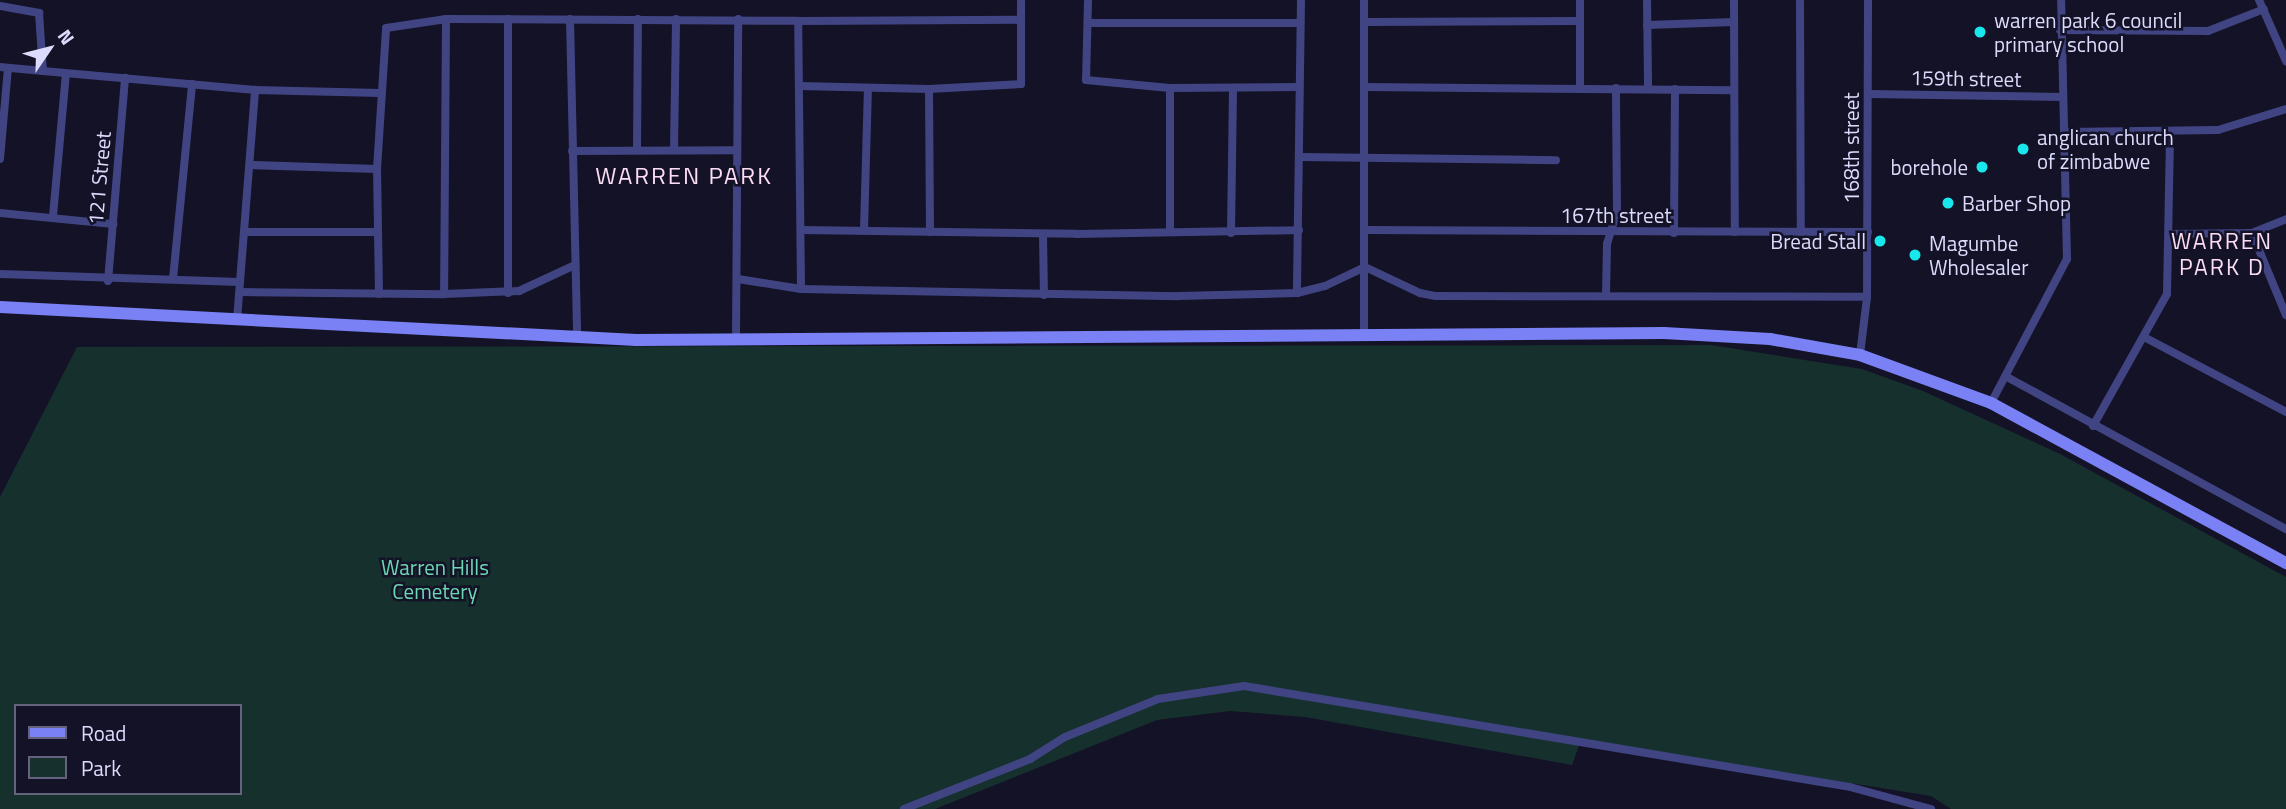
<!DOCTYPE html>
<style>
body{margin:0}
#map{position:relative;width:2286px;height:809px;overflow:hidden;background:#141227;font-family:"Titillium Web",sans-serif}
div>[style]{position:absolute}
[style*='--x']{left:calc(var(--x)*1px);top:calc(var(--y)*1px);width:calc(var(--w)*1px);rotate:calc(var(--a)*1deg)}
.green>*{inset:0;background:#16302d}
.street>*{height:8px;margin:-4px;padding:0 4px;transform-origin:4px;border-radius:4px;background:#414482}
.secondary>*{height:12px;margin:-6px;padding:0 6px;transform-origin:6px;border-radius:6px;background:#7a81f4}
.dots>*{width:19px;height:19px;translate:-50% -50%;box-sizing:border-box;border:4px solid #141227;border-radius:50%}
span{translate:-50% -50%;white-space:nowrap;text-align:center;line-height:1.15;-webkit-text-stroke:5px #141227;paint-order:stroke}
.poi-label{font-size:21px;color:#dcdbfc}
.left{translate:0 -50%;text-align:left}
.right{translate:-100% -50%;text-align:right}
.street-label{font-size:21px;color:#dcdbfc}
.park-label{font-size:21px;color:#6cd7b3}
.neighbourhood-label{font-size:23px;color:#fcddf3;letter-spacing:2px}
.quarter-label{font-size:24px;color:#fcddf3;letter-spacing:2px}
.legend{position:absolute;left:14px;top:704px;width:228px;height:91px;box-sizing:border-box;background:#141227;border:2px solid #64627c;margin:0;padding:9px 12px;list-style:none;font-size:21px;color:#dcdbfc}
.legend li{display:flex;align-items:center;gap:14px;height:35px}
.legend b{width:35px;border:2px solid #64627c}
.north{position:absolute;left:14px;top:14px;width:70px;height:70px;-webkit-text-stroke:5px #141227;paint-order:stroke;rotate:55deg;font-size:19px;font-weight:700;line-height:28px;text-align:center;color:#dcdbfc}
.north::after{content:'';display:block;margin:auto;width:24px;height:32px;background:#dcdbfc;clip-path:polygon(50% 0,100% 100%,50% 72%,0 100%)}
</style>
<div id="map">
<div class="green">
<i style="clip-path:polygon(evenodd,1711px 345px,1862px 369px,1923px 391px,2060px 454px,2286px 577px,2286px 809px,1951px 809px,1931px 796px,1581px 740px,1572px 765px,1305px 717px,1230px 711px,1157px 720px,935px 809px,0 809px,0 497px,77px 347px,1711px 345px,16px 706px,240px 706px,240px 793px,16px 793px,16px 706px)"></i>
</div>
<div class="street">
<i style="--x:1088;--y:0;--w:80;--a:91.4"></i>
<i style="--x:1086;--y:80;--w:84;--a:5.4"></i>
<i style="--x:1170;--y:88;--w:129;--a:-0.4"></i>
<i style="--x:1301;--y:0;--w:293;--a:90.8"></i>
<i style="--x:1297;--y:293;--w:29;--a:-14"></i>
<i style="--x:1325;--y:286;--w:44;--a:-25.4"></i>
<i style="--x:1365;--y:267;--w:61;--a:25.3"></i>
<i style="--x:1420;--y:293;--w:16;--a:11"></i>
<i style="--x:1436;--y:296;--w:431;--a:0.1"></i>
<i style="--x:1647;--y:0;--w:87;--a:89.3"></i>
<i style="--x:1734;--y:0;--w:232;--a:89.8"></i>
<i style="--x:1800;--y:0;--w:231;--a:89.8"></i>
<i style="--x:2259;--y:0;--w:67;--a:66.1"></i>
<i style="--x:0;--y:6;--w:40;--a:10"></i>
<i style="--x:39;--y:13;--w:58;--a:86.1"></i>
<i style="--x:43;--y:71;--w:213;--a:5.1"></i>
<i style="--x:255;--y:90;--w:125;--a:1.4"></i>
<i style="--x:446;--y:19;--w:275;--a:90.4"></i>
<i style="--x:444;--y:294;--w:75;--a:-2.3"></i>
<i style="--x:519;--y:291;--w:62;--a:-24.9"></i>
<i style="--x:570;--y:19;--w:318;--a:88.7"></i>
<i style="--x:1365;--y:22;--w:214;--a:-0.3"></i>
<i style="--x:1088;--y:23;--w:212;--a:0"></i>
<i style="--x:1647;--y:25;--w:87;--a:-2"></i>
<i style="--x:2060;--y:30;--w:148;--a:0.4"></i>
<i style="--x:2208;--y:31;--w:60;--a:-21.4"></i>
<i style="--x:0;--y:67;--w:43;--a:5.3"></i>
<i style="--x:799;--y:86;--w:130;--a:1.3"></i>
<i style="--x:929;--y:89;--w:92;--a:-3.1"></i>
<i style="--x:1021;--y:84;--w:84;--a:-90"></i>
<i style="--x:1580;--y:86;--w:86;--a:-90"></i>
<i style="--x:1364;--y:87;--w:369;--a:0.5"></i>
<i style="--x:1170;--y:88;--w:144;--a:90"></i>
<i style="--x:929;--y:89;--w:143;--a:89.6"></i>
<i style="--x:1869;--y:94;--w:193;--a:0.9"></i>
<i style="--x:2064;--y:132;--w:154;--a:-0.7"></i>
<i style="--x:2218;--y:130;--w:71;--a:-17.2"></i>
<i style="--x:637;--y:150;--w:131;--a:-89.6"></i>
<i style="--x:674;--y:150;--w:131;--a:-89.1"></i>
<i style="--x:572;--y:151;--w:164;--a:-0.3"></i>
<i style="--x:1300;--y:157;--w:256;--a:0.7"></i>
<i style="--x:0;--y:159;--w:91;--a:-85"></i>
<i style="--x:250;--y:165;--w:127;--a:1.8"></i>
<i style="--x:0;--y:213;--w:114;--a:5.6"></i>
<i style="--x:53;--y:216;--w:143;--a:-84.8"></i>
<i style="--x:801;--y:230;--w:276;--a:0.8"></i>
<i style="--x:1077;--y:234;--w:222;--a:-1"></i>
<i style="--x:864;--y:230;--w:142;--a:-88.4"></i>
<i style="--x:1364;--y:230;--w:504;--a:0.23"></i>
<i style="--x:245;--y:232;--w:133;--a:0"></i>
<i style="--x:1231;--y:233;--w:145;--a:-89.2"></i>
<i style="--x:1674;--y:233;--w:144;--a:-89.6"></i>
<i style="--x:2252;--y:233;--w:89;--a:67.5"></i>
<i style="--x:1043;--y:234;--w:61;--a:89.1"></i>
<i style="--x:2169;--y:234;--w:83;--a:-0.7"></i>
<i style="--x:2252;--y:233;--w:37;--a:-22"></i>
<i style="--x:0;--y:274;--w:240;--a:1.9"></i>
<i style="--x:173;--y:279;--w:196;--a:-84.4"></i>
<i style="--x:738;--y:279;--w:64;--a:9"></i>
<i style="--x:801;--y:289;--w:377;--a:1.1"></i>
<i style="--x:1178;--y:296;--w:119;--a:-1.4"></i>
<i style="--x:108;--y:281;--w:204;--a:-85.2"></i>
<i style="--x:801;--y:289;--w:268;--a:-90.6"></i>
<i style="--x:798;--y:21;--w:223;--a:-0.3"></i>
<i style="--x:240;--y:292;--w:204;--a:0.6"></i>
<i style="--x:508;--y:293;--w:274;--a:-90"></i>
<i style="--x:379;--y:294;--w:125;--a:-90.9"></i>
<i style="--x:377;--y:169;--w:141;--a:-86.3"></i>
<i style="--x:386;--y:28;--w:61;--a:-8.5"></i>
<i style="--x:446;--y:19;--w:352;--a:0.3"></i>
<i style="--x:1606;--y:295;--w:51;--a:-88.9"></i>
<i style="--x:1607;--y:244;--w:34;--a:-73"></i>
<i style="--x:1617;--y:211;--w:123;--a:-90.5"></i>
<i style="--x:237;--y:320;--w:231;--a:-85.5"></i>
<i style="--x:1364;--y:335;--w:335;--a:-90"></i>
<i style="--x:736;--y:337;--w:318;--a:-89.6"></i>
<i style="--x:2144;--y:337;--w:161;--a:27.8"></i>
<i style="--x:1860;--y:355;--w:58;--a:-83.1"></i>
<i style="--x:1867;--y:297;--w:297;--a:-89.8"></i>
<i style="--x:2007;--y:377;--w:318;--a:28.6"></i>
<i style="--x:1991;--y:403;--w:163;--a:-62.2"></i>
<i style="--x:2067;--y:259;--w:259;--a:-91.3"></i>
<i style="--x:2093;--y:426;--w:151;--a:-60.7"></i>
<i style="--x:2167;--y:294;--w:162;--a:-88.9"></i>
<i style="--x:904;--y:809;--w:136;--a:-21.6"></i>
<i style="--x:1030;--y:759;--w:41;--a:-32.2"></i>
<i style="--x:1065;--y:737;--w:100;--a:-22.2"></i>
<i style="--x:1158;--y:699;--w:87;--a:-8.6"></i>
<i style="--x:1244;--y:686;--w:614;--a:9.46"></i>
<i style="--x:1850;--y:787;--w:84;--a:15.2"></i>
</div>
<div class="secondary">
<i style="--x:0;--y:307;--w:637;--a:2.97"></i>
<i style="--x:636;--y:340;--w:1028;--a:-0.39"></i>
<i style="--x:1664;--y:333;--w:106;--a:3.2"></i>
<i style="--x:1770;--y:339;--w:91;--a:10.1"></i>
<i style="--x:1860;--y:355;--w:140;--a:20.1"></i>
<i style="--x:1991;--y:403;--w:336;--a:28.5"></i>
</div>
<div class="dots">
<i style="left:1980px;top:32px;background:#18e8eb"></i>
<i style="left:2023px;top:149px;background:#18e8eb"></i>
<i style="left:1982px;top:167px;background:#18e8eb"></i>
<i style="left:1948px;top:203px;background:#18e8eb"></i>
<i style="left:1880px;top:241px;background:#18e8eb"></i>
<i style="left:1915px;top:255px;background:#18e8eb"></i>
</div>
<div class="poi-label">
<span class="left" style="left:1994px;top:32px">warren park 6 council<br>primary school</span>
<span class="left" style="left:2037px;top:149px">anglican church<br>of zimbabwe</span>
<span class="right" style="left:1968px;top:167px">borehole</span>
<span class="left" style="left:1962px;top:203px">Barber Shop</span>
<span class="right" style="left:1866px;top:241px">Bread Stall</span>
<span class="left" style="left:1929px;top:255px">Magumbe<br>Wholesaler</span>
</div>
<div class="street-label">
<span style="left:1966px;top:78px;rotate:1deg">159th street</span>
<span style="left:1851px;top:148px;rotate:-90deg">168th street</span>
<span style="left:99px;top:178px;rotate:-85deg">121 Street</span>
<span style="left:1616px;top:215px">167th street</span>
</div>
<div class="park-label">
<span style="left:435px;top:579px">Warren Hills<br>Cemetery</span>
</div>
<div class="neighbourhood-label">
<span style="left:2222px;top:254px">WARREN<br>PARK D</span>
</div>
<div class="quarter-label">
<span style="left:684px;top:176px">WARREN PARK</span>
</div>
<ul class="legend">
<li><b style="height:9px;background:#7a81f4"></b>Road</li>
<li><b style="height:19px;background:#16302d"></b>Park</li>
</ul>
<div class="north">N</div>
</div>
